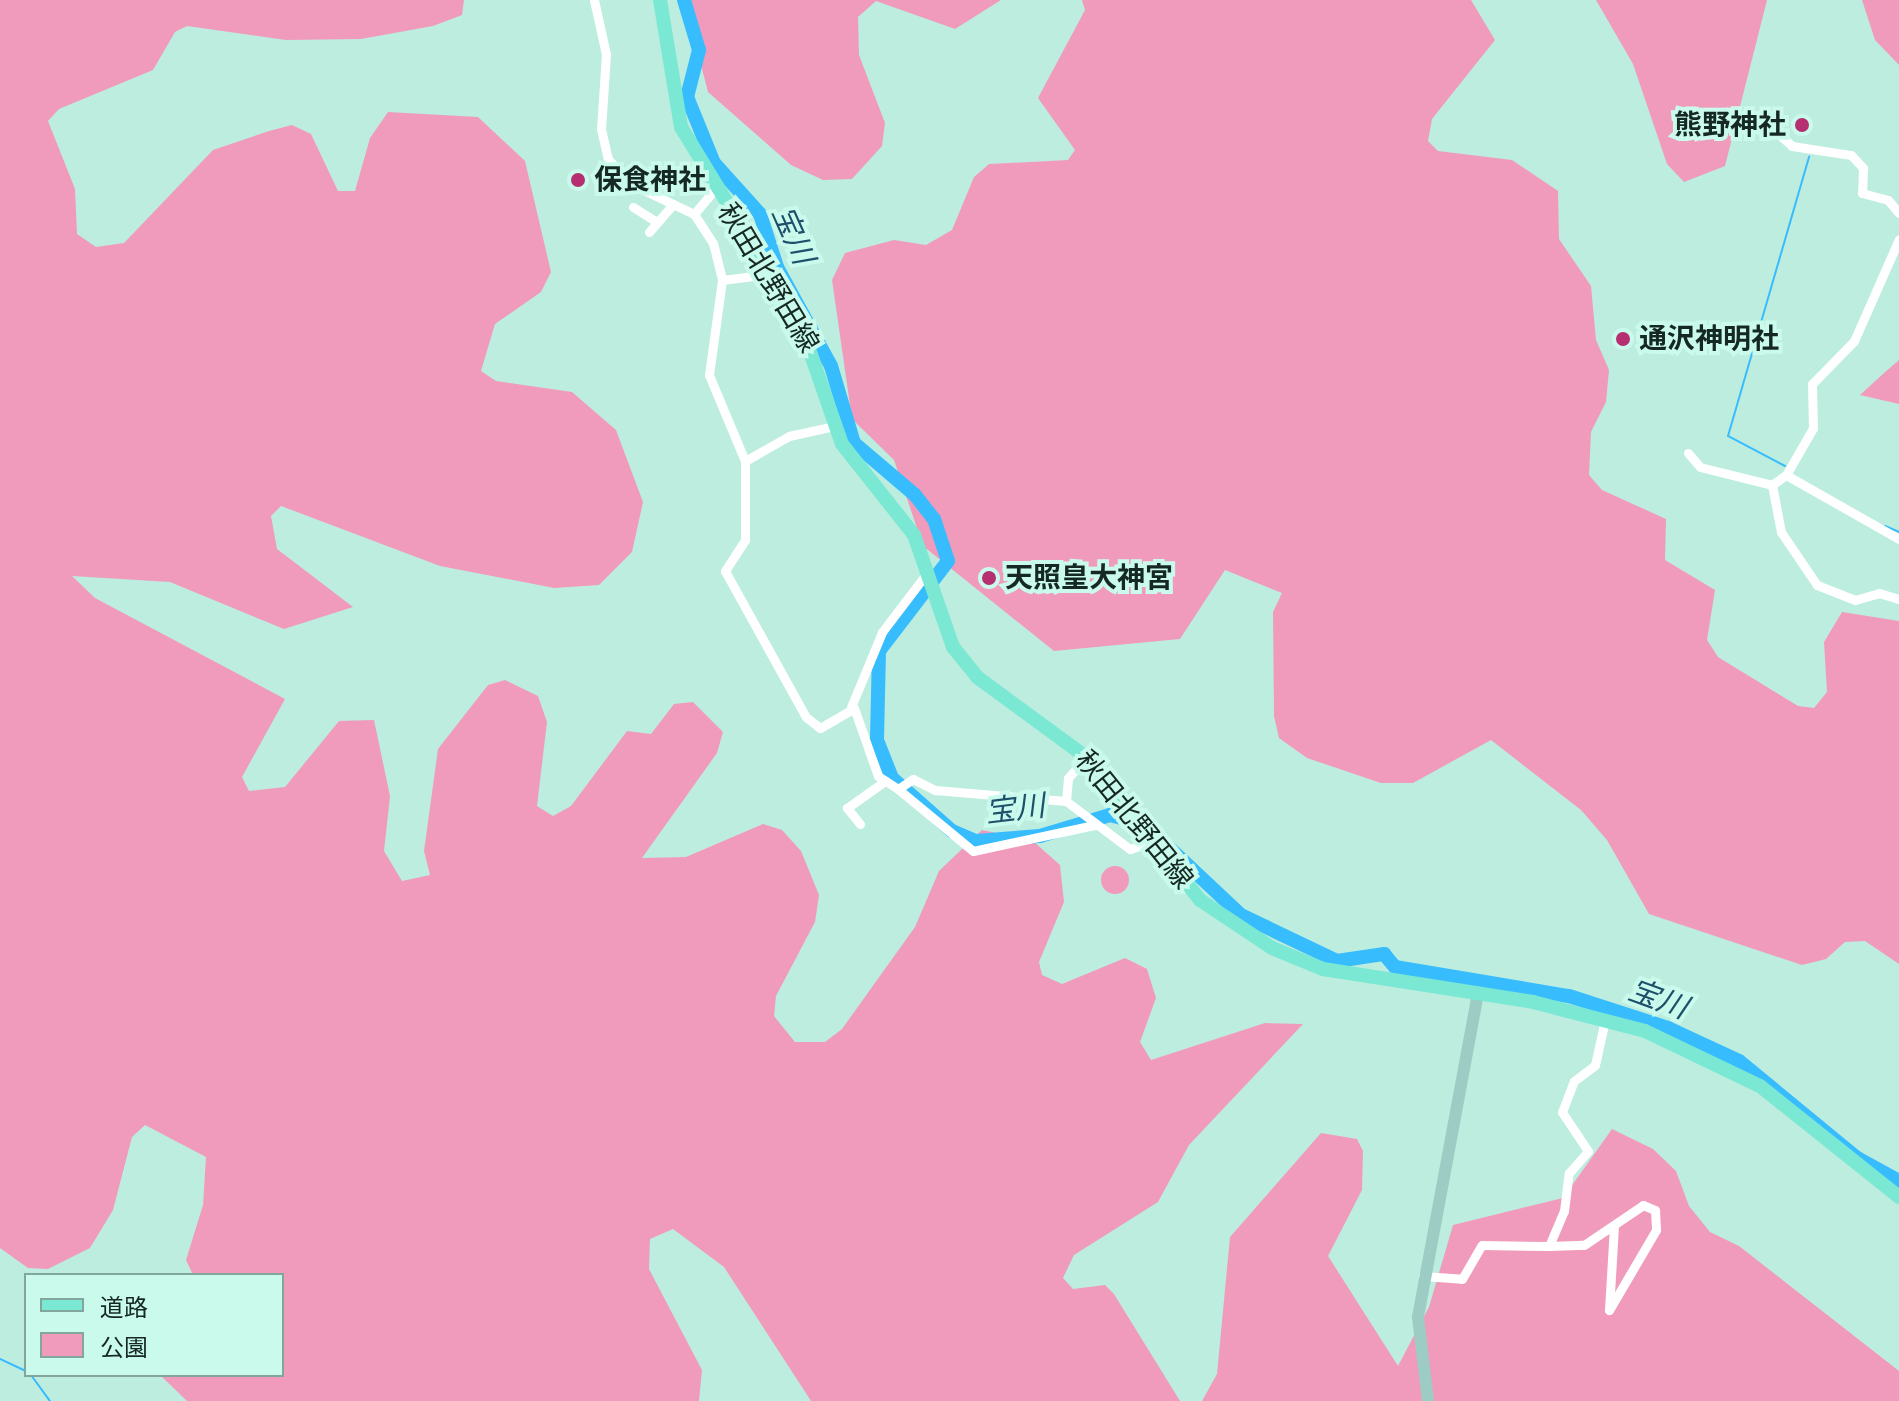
<!DOCTYPE html>
<meta charset="utf-8">
<style>
body{margin:0}
#map{position:relative;width:1899px;height:1401px;overflow:hidden;background:#bdeddf;font-family:Bitter,"Noto Sans JP",serif}
div>[style]{position:absolute}
[style*='--x']{left:calc(var(--x)*1px);top:calc(var(--y)*1px);width:calc(var(--w)*1px);rotate:calc(var(--a)*1deg)}
.green>*{inset:0;background:#f19bbc}
.round{border-radius:50%}
.stream>*{height:2px;margin:-1px;padding:0 1px;transform-origin:1px;border-radius:1px;background:#37bcfd}
.river>*{height:14px;margin:-7px;padding:0 7px;transform-origin:7px;border-radius:7px;background:#37bcfd}
.street>*{height:9px;margin:-4.5px;padding:0 4.5px;transform-origin:4.5px;border-radius:4.5px;background:#fff}
.secondary>*{height:12px;margin:-6px;padding:0 6px;transform-origin:6px;border-radius:6px;background:#9cccc3}
.primary>*{height:14px;margin:-7px;padding:0 7px;transform-origin:7px;border-radius:7px;background:#7ae8d3}
.dots>*{width:22px;height:22px;translate:-50% -50%;box-sizing:border-box;border:4px solid #cafaec;border-radius:50%}
span{translate:-50% -50%;white-space:nowrap;text-align:center;line-height:1.15;-webkit-text-stroke:8px #cafaec;paint-order:stroke}
.poi-label{font-size:28px;color:#152823;font-weight:700}
.right{translate:-100% -50%;text-align:right}
.left{translate:0 -50%;text-align:left}
.street-label{font-size:28px;color:#152823}
.water-label{font-size:30px;color:#1e506b;font-style:italic}
.legend{position:absolute;left:24px;top:1273px;width:260px;height:104px;box-sizing:border-box;background:#cafaec;border:2px solid #82a69c;margin:0;padding:10px 14px;list-style:none;font-size:24px;color:#152823}
.legend li{display:flex;align-items:center;gap:16px;height:40px}
.legend b{width:40px;border:2px solid #82a69c}
</style>
<div id="map">
<div class="green">
<i style="clip-path:polygon(0 0,464px 0,462px 15px,433px 26px,361px 39px,286px 40px,187px 26px,175px 32px,153px 70px,59px 109px,48px 121px,75px 189px,77px 234px,96px 247px,124px 243px,213px 150px,269px 131px,292px 125px,311px 134px,338px 191px,355px 191px,370px 138px,388px 112px,478px 117px,525px 161px,551px 272px,541px 292px,495px 324px,481px 371px,496px 381px,572px 392px,616px 430px,643px 502px,632px 552px,599px 585px,554px 588px,440px 566px,281px 506px,271px 516px,277px 549px,353px 607px,284px 629px,170px 582px,72px 576px,95px 598px,285px 699px,242px 777px,249px 791px,285px 787px,339px 721px,374px 720px,390px 796px,384px 851px,402px 881px,430px 875px,424px 851px,438px 749px,488px 685px,505px 680px,538px 696px,547px 722px,537px 806px,553px 816px,571px 806px,627px 731px,651px 734px,674px 704px,693px 702px,723px 732px,717px 753px,642px 858px,686px 857px,763px 824px,782px 830px,801px 851px,819px 895px,815px 922px,776px 996px,774px 1016px,795px 1042px,825px 1042px,842px 1029px,915px 927px,939px 871px,982px 830px,1033px 841px,1060px 865px,1064px 902px,1039px 962px,1042px 975px,1062px 984px,1125px 958px,1147px 969px,1156px 998px,1140px 1042px,1151px 1060px,1265px 1023px,1303px 1024px,1189px 1145px,1158px 1202px,1074px 1255px,1063px 1278px,1073px 1289px,1105px 1285px,1114px 1294px,1180px 1401px,811px 1401px,724px 1267px,673px 1229px,650px 1239px,649px 1269px,702px 1370px,699px 1401px,187px 1401px,160px 1375px,282px 1375px,282px 1275px,193px 1275px,186px 1260px,203px 1205px,206px 1157px,145px 1125px,132px 1137px,113px 1210px,90px 1248px,48px 1269px,28px 1268px,0 1248px)"></i>
<i style="clip-path:polygon(684px 0,1001px 0,955px 29px,876px 1px,858px 17px,859px 55px,885px 123px,882px 146px,852px 179px,823px 180px,791px 165px,708px 92px)"></i>
<i style="clip-path:polygon(1082px 0,1471px 0,1495px 40px,1432px 119px,1428px 141px,1438px 151px,1512px 160px,1558px 191px,1559px 239px,1591px 286px,1596px 340px,1609px 370px,1606px 402px,1591px 432px,1589px 475px,1602px 490px,1666px 519px,1665px 560px,1715px 590px,1707px 640px,1718px 657px,1798px 706px,1814px 708px,1827px 692px,1824px 642px,1842px 612px,1899px 621px,1899px 964px,1865px 941px,1845px 942px,1826px 959px,1802px 965px,1649px 914px,1607px 840px,1581px 810px,1491px 740px,1413px 783px,1381px 783px,1307px 758px,1279px 738px,1274px 716px,1273px 612px,1282px 593px,1225px 570px,1180px 639px,1054px 651px,923px 546px,894px 460px,852px 419px,832px 280px,845px 253px,894px 240px,926px 245px,952px 230px,974px 177px,989px 164px,1068px 160px,1075px 150px,1038px 98px,1085px 10px)"></i>
<i style="clip-path:polygon(1596px 0,1767px 0,1725px 166px,1684px 182px,1667px 164px,1633px 64px)"></i>
<i style="clip-path:polygon(1862px 0,1899px 0,1899px 65px,1875px 40px)"></i>
<i style="clip-path:polygon(1899px 360px,1899px 404px,1860px 395px,1884px 373px)"></i>
<i class="round" style="left:1101px;top:866px;width:28px;height:28px"></i>
<i style="clip-path:polygon(1612px 1129px,1653px 1149px,1676px 1171px,1689px 1206px,1710px 1232px,1739px 1246px,1899px 1371px,1899px 1401px,1202px 1401px,1217px 1374px,1230px 1237px,1321px 1133px,1357px 1139px,1363px 1151px,1362px 1190px,1328px 1256px,1398px 1366px,1429px 1307px,1453px 1225px,1563px 1198px)"></i>
</div>
<div class="stream">
<i style="--x:1785;--y:466;--w:64;--a:-152.2"></i>
<i style="--x:1728;--y:436;--w:291;--a:-73.8"></i>
<i style="--x:1885;--y:526;--w:15;--a:23"></i>
<i style="--x:0;--y:1359;--w:29;--a:25"></i>
<i style="--x:31;--y:1375;--w:32;--a:54"></i>
</div>
<div class="river">
<i style="--x:684;--y:0;--w:52;--a:73.3"></i>
<i style="--x:699;--y:50;--w:49;--a:104.3"></i>
<i style="--x:687;--y:97;--w:71;--a:67.8"></i>
<i style="--x:714;--y:163;--w:69;--a:48"></i>
<i style="--x:760;--y:214;--w:56;--a:72.2"></i>
<i style="--x:777;--y:267;--w:113;--a:61.4"></i>
<i style="--x:831;--y:366;--w:80;--a:73.4"></i>
<i style="--x:854;--y:443;--w:80;--a:40.4"></i>
<i style="--x:915;--y:495;--w:31;--a:52"></i>
<i style="--x:934;--y:519;--w:44;--a:71.6"></i>
<i style="--x:948;--y:561;--w:113;--a:127.5"></i>
<i style="--x:879;--y:651;--w:89;--a:91.3"></i>
<i style="--x:877;--y:740;--w:41;--a:68.5"></i>
<i style="--x:892;--y:778;--w:80;--a:41.5"></i>
<i style="--x:952;--y:831;--w:26;--a:23"></i>
<i style="--x:976;--y:841;--w:64;--a:-4.5"></i>
<i style="--x:1040;--y:836;--w:73;--a:-16.7"></i>
<i style="--x:1110;--y:815;--w:35;--a:15"></i>
<i style="--x:1144;--y:824;--w:133;--a:43.2"></i>
<i style="--x:1241;--y:915;--w:106;--a:25.6"></i>
<i style="--x:1337;--y:961;--w:48;--a:-8.5"></i>
<i style="--x:1384;--y:954;--w:17;--a:50"></i>
<i style="--x:1395;--y:967;--w:176;--a:9.5"></i>
<i style="--x:1569;--y:996;--w:104;--a:17.9"></i>
<i style="--x:1668;--y:1028;--w:78;--a:24.9"></i>
<i style="--x:1739;--y:1061;--w:153;--a:39.4"></i>
<i style="--x:1857;--y:1158;--w:48;--a:28.7"></i>
</div>
<div class="street">
<i style="--x:594;--y:0;--w:55;--a:77.5"></i>
<i style="--x:606;--y:54;--w:75;--a:93.8"></i>
<i style="--x:601;--y:129;--w:31;--a:77"></i>
<i style="--x:608;--y:159;--w:34;--a:47"></i>
<i style="--x:631;--y:184;--w:70;--a:25.5"></i>
<i style="--x:694;--y:214;--w:35;--a:57"></i>
<i style="--x:713;--y:243;--w:38;--a:76"></i>
<i style="--x:722;--y:280;--w:96;--a:97.8"></i>
<i style="--x:709;--y:375;--w:93;--a:67.3"></i>
<i style="--x:745;--y:461;--w:79;--a:90"></i>
<i style="--x:745;--y:540;--w:37;--a:123"></i>
<i style="--x:725;--y:571;--w:167;--a:61"></i>
<i style="--x:806;--y:717;--w:18;--a:38"></i>
<i style="--x:820;--y:728;--w:39;--a:-30"></i>
<i style="--x:854;--y:708;--w:72;--a:70.6"></i>
<i style="--x:878;--y:776;--w:24;--a:33"></i>
<i style="--x:898;--y:789;--w:18;--a:-34"></i>
<i style="--x:913;--y:779;--w:25;--a:27"></i>
<i style="--x:935;--y:790;--w:131;--a:4.8"></i>
<i style="--x:1066;--y:801;--w:80;--a:36.9"></i>
<i style="--x:1130;--y:849;--w:22;--a:-18"></i>
<i style="--x:1775;--y:131;--w:23;--a:41"></i>
<i style="--x:1792;--y:146;--w:60;--a:8.7"></i>
<i style="--x:1851;--y:155;--w:18;--a:47"></i>
<i style="--x:1863;--y:168;--w:25;--a:92"></i>
<i style="--x:1862;--y:193;--w:27;--a:15"></i>
<i style="--x:1888;--y:200;--w:17;--a:50"></i>
<i style="--x:633;--y:207;--w:28;--a:32"></i>
<i style="--x:694;--y:214;--w:31;--a:-50"></i>
<i style="--x:649;--y:232;--w:37;--a:-49"></i>
<i style="--x:722;--y:280;--w:47;--a:-7.3"></i>
<i style="--x:1688;--y:453;--w:18;--a:49"></i>
<i style="--x:1700;--y:467;--w:74;--a:14"></i>
<i style="--x:1772;--y:485;--w:17;--a:-36"></i>
<i style="--x:1786;--y:475;--w:54;--a:-60.1"></i>
<i style="--x:1813;--y:428;--w:44;--a:-91.3"></i>
<i style="--x:1812;--y:384;--w:60;--a:-45.7"></i>
<i style="--x:1854;--y:341;--w:111;--a:-66.2"></i>
<i style="--x:745;--y:461;--w:51;--a:-29.6"></i>
<i style="--x:789;--y:436;--w:46;--a:-12.5"></i>
<i style="--x:1786;--y:475;--w:130;--a:29.5"></i>
<i style="--x:1772;--y:485;--w:48;--a:79.2"></i>
<i style="--x:1781;--y:532;--w:64;--a:55.8"></i>
<i style="--x:1817;--y:585;--w:41;--a:21.5"></i>
<i style="--x:1855;--y:600;--w:25;--a:-16"></i>
<i style="--x:1879;--y:593;--w:21;--a:17"></i>
<i style="--x:851;--y:707;--w:81;--a:-67.5"></i>
<i style="--x:882;--y:632;--w:74;--a:-52.7"></i>
<i style="--x:898;--y:789;--w:97;--a:39.6"></i>
<i style="--x:973;--y:851;--w:124;--a:-12.1"></i>
<i style="--x:1066;--y:801;--w:23;--a:-85"></i>
<i style="--x:1068;--y:778;--w:28;--a:-49"></i>
<i style="--x:860;--y:824;--w:21;--a:-129"></i>
<i style="--x:847;--y:808;--w:47;--a:-35.4"></i>
<i style="--x:1549;--y:1246;--w:35;--a:-2"></i>
<i style="--x:1584;--y:1245;--w:71;--a:-34.1"></i>
<i style="--x:1643;--y:1205;--w:13;--a:23"></i>
<i style="--x:1655;--y:1210;--w:20;--a:87"></i>
<i style="--x:1656;--y:1230;--w:93;--a:120.4"></i>
<i style="--x:1609;--y:1310;--w:84;--a:-86.6"></i>
<i style="--x:1423;--y:1276;--w:39;--a:4"></i>
<i style="--x:1462;--y:1279;--w:39;--a:-60"></i>
<i style="--x:1482;--y:1245;--w:67;--a:0.9"></i>
<i style="--x:1549;--y:1246;--w:38;--a:-67"></i>
<i style="--x:1564;--y:1211;--w:38;--a:-83"></i>
<i style="--x:1569;--y:1173;--w:29;--a:-49"></i>
<i style="--x:1588;--y:1151;--w:47;--a:-123.7"></i>
<i style="--x:1562;--y:1112;--w:33;--a:-69"></i>
<i style="--x:1574;--y:1081;--w:26;--a:-37"></i>
<i style="--x:1595;--y:1065;--w:46;--a:-77.5"></i>
</div>
<div class="secondary">
<i style="--x:1428;--y:1401;--w:85;--a:-96.8"></i>
<i style="--x:1418;--y:1317;--w:330;--a:-79.5"></i>
</div>
<div class="primary">
<i style="--x:660;--y:0;--w:129;--a:80.6"></i>
<i style="--x:681;--y:127;--w:226;--a:58.6"></i>
<i style="--x:799;--y:320;--w:131;--a:70.9"></i>
<i style="--x:842;--y:444;--w:116;--a:51.6"></i>
<i style="--x:914;--y:535;--w:119;--a:70.8"></i>
<i style="--x:953;--y:647;--w:38;--a:51"></i>
<i style="--x:977;--y:677;--w:135;--a:36.3"></i>
<i style="--x:1086;--y:757;--w:183;--a:51.4"></i>
<i style="--x:1200;--y:900;--w:87;--a:33.7"></i>
<i style="--x:1272;--y:948;--w:55;--a:22.4"></i>
<i style="--x:1323;--y:969;--w:213;--a:8.9"></i>
<i style="--x:1533;--y:1002;--w:116;--a:14.5"></i>
<i style="--x:1645;--y:1031;--w:127;--a:25.6"></i>
<i style="--x:1760;--y:1086;--w:178;--a:38.6"></i>
</div>
<div class="dots">
<i style="left:1802px;top:125px;background:#b62f70"></i>
<i style="left:578px;top:180px;background:#b62f70"></i>
<i style="left:1623px;top:339px;background:#b62f70"></i>
<i style="left:989px;top:578px;background:#b62f70"></i>
</div>
<div class="poi-label">
<span class="right" style="left:1786px;top:125px">熊野神社</span>
<span class="left" style="left:594px;top:180px">保食神社</span>
<span class="left" style="left:1639px;top:339px">通沢神明社</span>
<span class="left" style="left:1005px;top:578px">天照皇大神宮</span>
</div>
<div class="street-label">
<span style="left:768px;top:278px;rotate:59deg">秋田北野田線</span>
<span style="left:1134px;top:820px;rotate:51deg">秋田北野田線</span>
</div>
<div class="water-label">
<span style="left:793px;top:235px;rotate:66deg">宝川</span>
<span style="left:1015px;top:809px;rotate:-7deg">宝川</span>
<span style="left:1658px;top:999px;rotate:20deg">宝川</span>
</div>
<ul class="legend">
<li><b style="height:10px;background:#7ae8d3"></b>道路</li>
<li><b style="height:22px;background:#f19bbc"></b>公園</li>
</ul>
</div>
